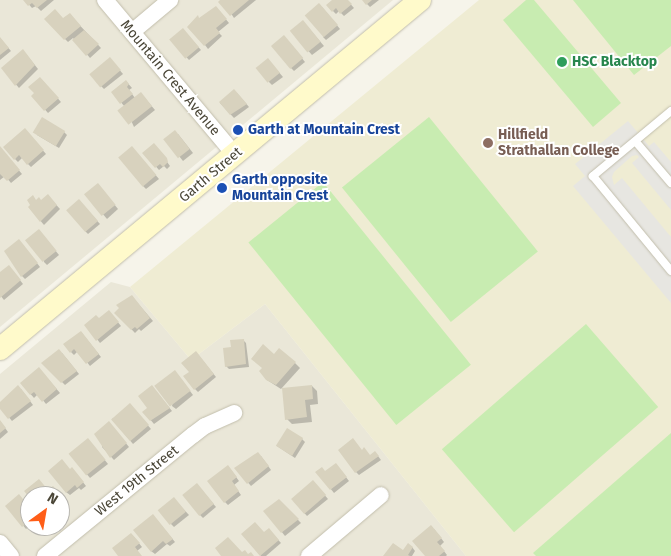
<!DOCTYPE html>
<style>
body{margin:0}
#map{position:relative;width:671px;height:556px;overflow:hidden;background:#f6f4ea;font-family:"Fira Sans",sans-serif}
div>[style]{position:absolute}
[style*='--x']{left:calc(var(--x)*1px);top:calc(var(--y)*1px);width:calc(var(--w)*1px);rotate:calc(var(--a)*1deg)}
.residential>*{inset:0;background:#eae7d8}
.education>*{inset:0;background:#efecd3}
.green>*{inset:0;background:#c8ecb1;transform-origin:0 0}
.parking>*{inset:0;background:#e7e6e1}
.shadow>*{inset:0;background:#0003}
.building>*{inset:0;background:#d8d2be;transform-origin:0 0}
.roads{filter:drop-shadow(0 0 1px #c2beac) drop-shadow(0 0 1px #c2beac)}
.service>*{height:8px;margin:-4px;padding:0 4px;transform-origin:4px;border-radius:4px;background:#fff}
.minor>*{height:16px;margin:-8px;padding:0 8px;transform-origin:8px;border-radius:8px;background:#fff}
.secondary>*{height:22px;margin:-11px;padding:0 11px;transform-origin:11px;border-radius:11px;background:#fffacb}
.dots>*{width:14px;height:14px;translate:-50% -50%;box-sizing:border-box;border:2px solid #fff;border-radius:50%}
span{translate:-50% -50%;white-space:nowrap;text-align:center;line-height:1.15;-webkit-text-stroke:4px #fff;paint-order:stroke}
.leisure-label{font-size:14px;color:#27864d;font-weight:700}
.left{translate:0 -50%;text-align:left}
.street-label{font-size:14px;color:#4a4637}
.transit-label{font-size:14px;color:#164399;font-weight:700}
.education-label{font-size:14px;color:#785e54;font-weight:700}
.north{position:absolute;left:20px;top:486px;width:50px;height:50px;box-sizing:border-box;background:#fff;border:1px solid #b7b5af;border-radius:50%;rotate:32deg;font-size:14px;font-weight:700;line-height:20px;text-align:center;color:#4a4637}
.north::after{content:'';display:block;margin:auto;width:18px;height:22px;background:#ff5e18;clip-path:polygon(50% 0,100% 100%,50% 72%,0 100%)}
</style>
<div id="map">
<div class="residential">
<i style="clip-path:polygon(0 0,393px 0,0 327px)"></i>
<i style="clip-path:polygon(evenodd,111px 282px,130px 287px,191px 360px,265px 304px,466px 556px,0 556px,0 374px,111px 282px,30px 496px,60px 496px,60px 526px,30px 526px,30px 496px)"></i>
</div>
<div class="education">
<i style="clip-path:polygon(479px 0,671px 0,671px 556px,466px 556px,265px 304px,191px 360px,130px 287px)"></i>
</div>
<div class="green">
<i style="clip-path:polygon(526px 0,534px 0,621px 103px,593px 127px,503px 20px)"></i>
<i style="clip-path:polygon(573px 0,671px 0,671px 46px,634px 75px)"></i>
<i style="left:429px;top:117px;width:173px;height:112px;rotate:51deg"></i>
<i style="left:323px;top:182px;width:235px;height:96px;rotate:51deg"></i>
<i style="left:586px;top:324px;width:110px;height:191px;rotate:49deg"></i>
<i style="clip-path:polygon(671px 433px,671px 556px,536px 556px,533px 553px)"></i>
</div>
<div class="parking">
<i style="clip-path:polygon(628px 121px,649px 146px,654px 142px,671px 162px,671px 210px,632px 163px,639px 157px,637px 155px,632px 156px,614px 172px,612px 177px,614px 185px,622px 178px,671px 237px,671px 303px,573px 186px,585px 176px,575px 164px)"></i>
</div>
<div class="shadow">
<i style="clip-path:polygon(25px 0,54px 0,41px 11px,36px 6px,32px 8px)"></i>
<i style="clip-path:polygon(222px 0,256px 0,234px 18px)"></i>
<i style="clip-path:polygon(334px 0,347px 0,354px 8px,344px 16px,339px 11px,336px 14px,333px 11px)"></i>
<i style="clip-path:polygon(363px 0,379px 0,370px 7px)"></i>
<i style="clip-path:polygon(322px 7px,340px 29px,326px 40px,323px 37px)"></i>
<i style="clip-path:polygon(219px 11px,229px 23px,218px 32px,222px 36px,208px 49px,205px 45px,199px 19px)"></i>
<i style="clip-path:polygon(73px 18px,101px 48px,90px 58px,73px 38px,68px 42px,45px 19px,63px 20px)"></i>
<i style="clip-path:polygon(306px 25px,324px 46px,312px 55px,291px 31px)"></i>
<i style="clip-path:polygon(186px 33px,201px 50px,189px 60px,171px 40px)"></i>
<i style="clip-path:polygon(0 38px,11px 51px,0 60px)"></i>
<i style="clip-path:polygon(287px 40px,305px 62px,294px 71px,291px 68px)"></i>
<i style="clip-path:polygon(26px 54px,38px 69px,19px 88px,2px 68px)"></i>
<i style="clip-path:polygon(113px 62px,123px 74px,104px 89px,101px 86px)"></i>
<i style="clip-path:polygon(271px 63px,283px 77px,272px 85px,269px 82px)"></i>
<i style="clip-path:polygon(40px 78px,61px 102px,48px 113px,33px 96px,36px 93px)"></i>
<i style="clip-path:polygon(126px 81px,132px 88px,129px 90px,135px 98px,144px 97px,155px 110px,134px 127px,125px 107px,112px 92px)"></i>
<i style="clip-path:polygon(237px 93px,249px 107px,234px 118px,220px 103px)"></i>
<i style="clip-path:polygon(64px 132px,67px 135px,59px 148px,37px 135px)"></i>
<i style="clip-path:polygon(28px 133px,46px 154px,31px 167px,22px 158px,18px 162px,15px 159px)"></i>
<i style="clip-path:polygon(178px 134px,193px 153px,183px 161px,165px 139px)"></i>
<i style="clip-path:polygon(0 148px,22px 174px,11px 183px,5px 176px,0 180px)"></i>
<i style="clip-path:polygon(157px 148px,170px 166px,167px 169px,164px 166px,159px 170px,144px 153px)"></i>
<i style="clip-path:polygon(135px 151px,159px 179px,146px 189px,143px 186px)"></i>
<i style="clip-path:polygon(101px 188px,118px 209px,107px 219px,86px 194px)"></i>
<i style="clip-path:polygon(51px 199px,60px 209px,44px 225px,29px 207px,37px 201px)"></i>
<i style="clip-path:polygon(82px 204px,100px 224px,88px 234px,85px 231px)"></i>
<i style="clip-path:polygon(42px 234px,59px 255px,47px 265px,44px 262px)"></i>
<i style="clip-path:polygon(22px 244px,40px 267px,25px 279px,22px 276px)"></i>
<i style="clip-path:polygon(12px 270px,23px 284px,4px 300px,0 295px,0 274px)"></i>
<i style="clip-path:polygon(135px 300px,153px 321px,141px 331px,139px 329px,135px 333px,116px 313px)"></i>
<i style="clip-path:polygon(112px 315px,121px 326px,100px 343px,86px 325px)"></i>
<i style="clip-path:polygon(81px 332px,101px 357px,90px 366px,78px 351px,74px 355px,71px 352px)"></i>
<i style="clip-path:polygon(243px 340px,246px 343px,249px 367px,229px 369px,226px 366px,233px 348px)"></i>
<i style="clip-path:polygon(62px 353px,79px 374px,65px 385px,43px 363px)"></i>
<i style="clip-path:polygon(199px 356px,216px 377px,198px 392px,195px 389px,190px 372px)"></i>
<i style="clip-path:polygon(274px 356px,295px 363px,300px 368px,281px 389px,267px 380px)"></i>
<i style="clip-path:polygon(42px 372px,60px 393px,46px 404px,38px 394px,34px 398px,21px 383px)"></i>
<i style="clip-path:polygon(178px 375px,193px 395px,176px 409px,172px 406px)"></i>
<i style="clip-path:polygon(312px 386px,317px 391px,318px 404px,310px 405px,312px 422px,292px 424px,287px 419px)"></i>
<i style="clip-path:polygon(21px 389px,33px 405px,12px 421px,0 407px,0 403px)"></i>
<i style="clip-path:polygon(155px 390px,172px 411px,154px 424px,144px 412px,149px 408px)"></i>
<i style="clip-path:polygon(133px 408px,151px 429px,133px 444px,112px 419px)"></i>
<i style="clip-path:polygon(0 421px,8px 432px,0 439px)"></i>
<i style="clip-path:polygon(112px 426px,129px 447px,114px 460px,102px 447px)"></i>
<i style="clip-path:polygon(302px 439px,305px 442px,295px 458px,277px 446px)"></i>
<i style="clip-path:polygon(91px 443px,108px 464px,90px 478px,70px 454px)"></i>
<i style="clip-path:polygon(362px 451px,371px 456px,378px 456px,381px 460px,359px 475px,356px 472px)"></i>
<i style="clip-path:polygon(261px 456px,271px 470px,251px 486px,236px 469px)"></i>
<i style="clip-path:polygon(339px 468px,349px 481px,334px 493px,317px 472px,325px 473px)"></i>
<i style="clip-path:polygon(70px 470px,75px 472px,86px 486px,81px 490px,79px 488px,70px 495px,66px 492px)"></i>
<i style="clip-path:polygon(231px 470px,239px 481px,234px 485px,241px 495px,228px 505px,225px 502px)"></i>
<i style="clip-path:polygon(316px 485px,328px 499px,307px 516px,292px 499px)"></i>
<i style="clip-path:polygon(200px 488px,216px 507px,203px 518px,200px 515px)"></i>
<i style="clip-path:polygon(56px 490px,65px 501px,60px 506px,60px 496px,48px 492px)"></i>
<i style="clip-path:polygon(279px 500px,301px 523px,285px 536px,265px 511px)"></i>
<i style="clip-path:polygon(177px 502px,189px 515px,174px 527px,171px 524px)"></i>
<i style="clip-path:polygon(7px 506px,30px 509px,30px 526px,26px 529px)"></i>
<i style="clip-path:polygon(156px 519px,175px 542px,170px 546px,167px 544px,155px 554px,151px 551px)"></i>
<i style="clip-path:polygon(434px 529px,444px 542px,440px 546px,447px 555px,446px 556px,427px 556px)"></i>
<i style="clip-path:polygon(272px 533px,281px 543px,266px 556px,261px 556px,243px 534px)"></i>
<i style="clip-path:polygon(134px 537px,142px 547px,137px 551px,141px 556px,120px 556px)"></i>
<i style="clip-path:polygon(412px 547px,415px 551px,412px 556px,385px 556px,403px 552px)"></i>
</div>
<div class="building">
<i style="clip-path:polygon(23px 0,47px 0,37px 8px,32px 3px,28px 6px)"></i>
<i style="clip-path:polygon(220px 0,249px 0,230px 16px,218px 2px)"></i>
<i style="clip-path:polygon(332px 0,348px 0,352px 4px,340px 14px,336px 8px,332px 12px,326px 5px)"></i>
<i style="clip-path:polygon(362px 0,372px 0,366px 5px)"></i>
<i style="left:319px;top:3px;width:29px;height:19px;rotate:49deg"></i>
<i style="clip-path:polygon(216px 6px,227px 19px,216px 28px,220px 33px,204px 46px,187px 27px,198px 15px,199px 18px)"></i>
<i style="clip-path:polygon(55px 9px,63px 18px,70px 13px,81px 26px,64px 40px,44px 19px)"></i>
<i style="left:303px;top:20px;width:28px;height:17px;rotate:51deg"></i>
<i style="left:183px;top:28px;width:25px;height:18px;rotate:50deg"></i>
<i style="clip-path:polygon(84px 30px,99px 44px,86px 56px,72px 40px)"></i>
<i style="left:284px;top:35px;width:30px;height:17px;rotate:50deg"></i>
<i style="clip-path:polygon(0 37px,9px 48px,0 55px)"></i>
<i style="clip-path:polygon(23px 49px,35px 65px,15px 86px,1px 68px)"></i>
<i style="left:110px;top:57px;width:17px;height:27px;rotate:50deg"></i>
<i style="left:268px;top:58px;width:19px;height:16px;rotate:51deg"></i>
<i style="clip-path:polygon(40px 77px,59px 98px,44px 111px,31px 96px,34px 93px,28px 87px)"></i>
<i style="clip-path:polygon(126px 80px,129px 84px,127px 87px,133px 94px,120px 104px,111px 92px)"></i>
<i style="clip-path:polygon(234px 89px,247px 104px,230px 115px,219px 102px)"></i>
<i style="left:141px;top:92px;width:18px;height:30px;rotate:52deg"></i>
<i style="left:42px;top:117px;width:27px;height:18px;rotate:31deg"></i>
<i style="clip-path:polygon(25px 128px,44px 150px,27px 165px,19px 155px,14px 160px,3px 147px)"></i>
<i style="left:175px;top:130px;width:24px;height:15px;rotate:52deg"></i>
<i style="clip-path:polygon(154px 143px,167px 158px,168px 162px,163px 167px,160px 164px,155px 168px,142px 153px)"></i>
<i style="clip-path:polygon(0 146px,20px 170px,7px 181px,0 174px)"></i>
<i style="left:132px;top:146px;width:38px;height:18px;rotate:50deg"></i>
<i style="left:98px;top:183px;width:28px;height:18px;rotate:51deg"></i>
<i style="clip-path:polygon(48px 194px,57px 205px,40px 222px,28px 207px,30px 205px,27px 200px,33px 195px,36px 200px,39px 197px,41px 200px)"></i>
<i style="left:79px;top:199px;width:29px;height:17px;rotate:49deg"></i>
<i style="left:39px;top:229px;width:28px;height:18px;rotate:51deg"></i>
<i style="clip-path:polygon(19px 239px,38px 263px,21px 277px,4px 251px)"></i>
<i style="clip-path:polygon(9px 265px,21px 280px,0 298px,0 272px)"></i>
<i style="clip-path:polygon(132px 295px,150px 318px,137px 329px,135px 327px,131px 330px,114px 313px,119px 308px,116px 305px)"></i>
<i style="clip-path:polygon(109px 310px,119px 322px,96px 341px,84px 325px,96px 315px,99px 318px)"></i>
<i style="clip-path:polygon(81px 331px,99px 354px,86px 364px,74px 349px,70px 353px,63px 344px)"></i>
<i style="clip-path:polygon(244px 339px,246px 364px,225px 367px,223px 348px,231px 347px,230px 340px)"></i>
<i style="clip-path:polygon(263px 344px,274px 354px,279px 348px,296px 362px,276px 385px,266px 380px,259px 371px,262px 368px,251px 359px)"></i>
<i style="clip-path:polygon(59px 349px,77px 371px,61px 383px,41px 363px)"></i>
<i style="clip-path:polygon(196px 351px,214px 374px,194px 390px,183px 376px,189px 372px,181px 363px)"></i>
<i style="clip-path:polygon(39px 367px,57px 389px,42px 402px,34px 392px,30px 395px,20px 383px)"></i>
<i style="left:175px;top:370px;width:26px;height:26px;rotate:53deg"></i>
<i style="clip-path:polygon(18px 385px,31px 401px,8px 419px,0 409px,0 402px)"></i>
<i style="clip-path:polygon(152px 385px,170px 408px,150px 421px,142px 412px,147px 408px,138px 396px)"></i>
<i style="clip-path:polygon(312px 385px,313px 399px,305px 400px,307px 417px,285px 420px,282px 388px)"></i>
<i style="left:130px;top:403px;width:29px;height:25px;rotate:49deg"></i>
<i style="clip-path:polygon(0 420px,6px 428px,0 433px)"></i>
<i style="clip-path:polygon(109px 421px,127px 443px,110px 458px,94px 434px)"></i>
<i style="left:287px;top:428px;width:19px;height:21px;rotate:32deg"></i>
<i style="left:88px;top:438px;width:28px;height:25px;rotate:51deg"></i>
<i style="clip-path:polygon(353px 438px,362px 450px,364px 447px,370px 455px,375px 451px,379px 456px,355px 473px,338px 450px)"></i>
<i style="clip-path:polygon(258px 452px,269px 466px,247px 484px,234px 468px)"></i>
<i style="clip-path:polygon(62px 459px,70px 469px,72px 467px,84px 482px,77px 488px,75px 485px,66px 493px,48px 471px)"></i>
<i style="clip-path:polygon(336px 463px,347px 477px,330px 490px,315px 472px,322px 467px,325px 471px)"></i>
<i style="clip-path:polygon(228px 465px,237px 477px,232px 481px,239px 491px,224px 503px,207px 481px)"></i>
<i style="clip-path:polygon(39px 479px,48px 490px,53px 486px,63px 497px,60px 500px,60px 496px,30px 498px,24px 491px)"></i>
<i style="left:313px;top:480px;width:20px;height:29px;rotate:49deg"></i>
<i style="left:197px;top:483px;width:27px;height:19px;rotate:51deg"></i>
<i style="clip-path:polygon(19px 494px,30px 508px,30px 521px,22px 527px,5px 506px)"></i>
<i style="left:174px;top:497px;width:19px;height:21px;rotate:51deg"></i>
<i style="clip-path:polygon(279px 499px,299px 519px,281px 533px,263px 511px)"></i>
<i style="clip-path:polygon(153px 514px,173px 539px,166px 544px,163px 541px,151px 552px,133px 530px)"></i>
<i style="clip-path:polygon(255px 522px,264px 532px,269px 528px,279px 540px,260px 556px,241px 534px)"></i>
<i style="clip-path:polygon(431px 525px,442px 538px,437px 542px,445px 551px,439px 556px,425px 556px,412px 541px)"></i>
<i style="clip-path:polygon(131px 533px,140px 543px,135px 547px,142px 556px,118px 556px,112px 548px)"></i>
<i style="clip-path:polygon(228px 537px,242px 552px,245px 550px,248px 554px,251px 552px,254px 556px,221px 556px,215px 548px)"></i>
<i style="clip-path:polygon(393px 543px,403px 550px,408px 543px,413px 547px,408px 555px,410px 556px,383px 556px)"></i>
</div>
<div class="roads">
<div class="service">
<i style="--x:671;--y:111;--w:102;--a:140.2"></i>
<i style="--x:593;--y:176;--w:123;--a:50.6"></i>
<i style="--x:636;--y:142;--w:54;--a:49.5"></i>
</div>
<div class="minor">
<i style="--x:105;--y:0;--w:202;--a:50"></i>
<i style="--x:132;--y:32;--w:50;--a:-40.1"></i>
<i style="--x:0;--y:543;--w:17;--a:50"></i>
<i style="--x:45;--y:556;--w:191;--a:-39.3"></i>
<i style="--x:193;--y:435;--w:15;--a:-37"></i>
<i style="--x:205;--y:426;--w:32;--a:-24"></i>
<i style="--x:309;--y:556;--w:94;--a:-40.3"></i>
</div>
<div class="secondary">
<i style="--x:0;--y:349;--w:546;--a:-39.72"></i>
</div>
</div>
<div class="dots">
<i style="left:562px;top:62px;background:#2e9e5b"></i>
<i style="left:238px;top:130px;background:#1a4fb4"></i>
<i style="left:488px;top:143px;background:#8d6e63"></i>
<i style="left:222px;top:188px;background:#1a4fb4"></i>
</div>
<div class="leisure-label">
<span class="left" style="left:572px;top:62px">HSC Blacktop</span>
</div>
<div class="street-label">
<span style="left:170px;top:78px;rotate:50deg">Mountain Crest Avenue</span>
<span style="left:211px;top:175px;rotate:-40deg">Garth Street</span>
<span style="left:137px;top:481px;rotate:-39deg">West 19th Street</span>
</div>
<div class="transit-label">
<span class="left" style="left:248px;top:130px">Garth at Mountain Crest</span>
<span class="left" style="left:232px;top:188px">Garth opposite<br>Mountain Crest</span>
</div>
<div class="education-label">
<span class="left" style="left:498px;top:143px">Hillfield<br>Strathallan College</span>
</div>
<div class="north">N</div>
</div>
